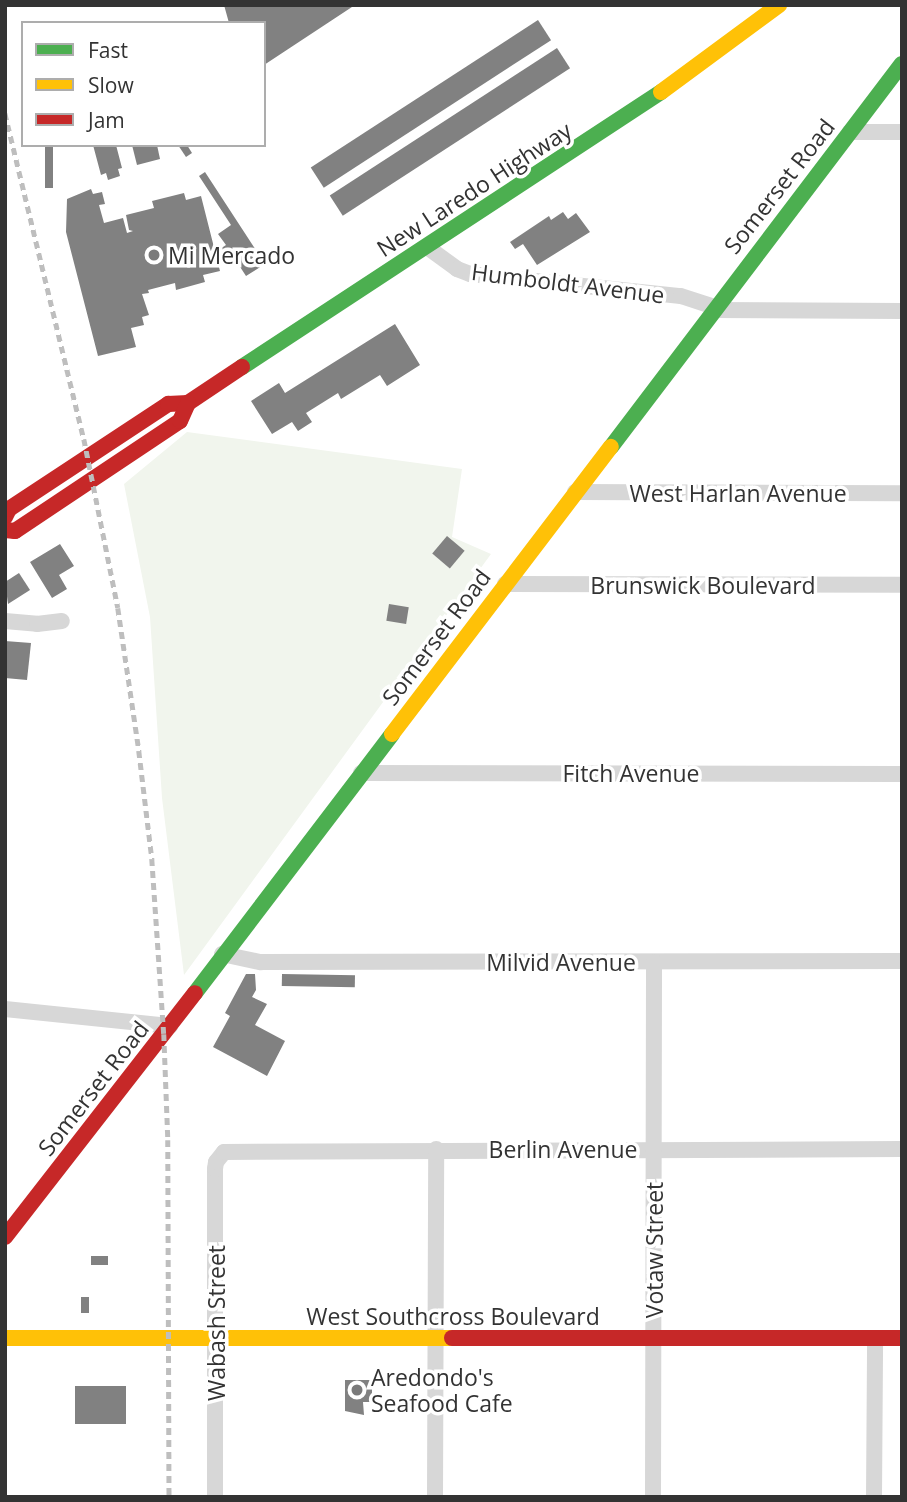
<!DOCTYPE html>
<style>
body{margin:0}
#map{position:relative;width:907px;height:1502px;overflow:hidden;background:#fff;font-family:"Open Sans",sans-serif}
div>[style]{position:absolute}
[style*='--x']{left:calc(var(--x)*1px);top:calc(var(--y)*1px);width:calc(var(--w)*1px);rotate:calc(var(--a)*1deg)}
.green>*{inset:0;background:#f1f5ed}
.building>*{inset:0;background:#818181;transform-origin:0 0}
.street>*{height:16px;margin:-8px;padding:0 8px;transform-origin:8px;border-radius:8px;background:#d7d7d7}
.fast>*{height:16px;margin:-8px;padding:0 8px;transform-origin:8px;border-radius:8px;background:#4caf50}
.slow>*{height:16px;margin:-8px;padding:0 8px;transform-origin:8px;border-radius:8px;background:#ffc107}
.jam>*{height:16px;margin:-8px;padding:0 8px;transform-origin:8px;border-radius:8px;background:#c62828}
.rail>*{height:4.5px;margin-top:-2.25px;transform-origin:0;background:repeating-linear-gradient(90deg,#bebebe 0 7px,transparent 0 12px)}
.dots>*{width:19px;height:19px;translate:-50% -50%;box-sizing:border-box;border:4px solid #fff;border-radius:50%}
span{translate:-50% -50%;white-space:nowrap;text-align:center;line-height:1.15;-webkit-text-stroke:7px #fff;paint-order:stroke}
.street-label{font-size:23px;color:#333}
.poi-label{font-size:23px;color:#333}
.left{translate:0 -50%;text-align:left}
.frame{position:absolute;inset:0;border:7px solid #333;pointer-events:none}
.legend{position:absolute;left:21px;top:21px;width:245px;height:126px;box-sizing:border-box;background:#fff;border:2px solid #adadad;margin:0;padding:9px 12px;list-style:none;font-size:21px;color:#333}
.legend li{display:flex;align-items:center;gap:14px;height:35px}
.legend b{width:35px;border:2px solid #adadad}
</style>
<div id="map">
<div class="green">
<i style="clip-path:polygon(187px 432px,462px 469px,452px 537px,491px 554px,184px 975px,162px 798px,150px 617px,124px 484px)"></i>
</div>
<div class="building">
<i style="clip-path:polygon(224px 5px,355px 5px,264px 65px,264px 23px,229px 23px)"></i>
<i style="left:538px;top:20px;width:24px;height:271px;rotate:57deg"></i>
<i style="left:557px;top:48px;width:24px;height:271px;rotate:57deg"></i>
<i style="left:45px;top:145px;width:8px;height:43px"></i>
<i style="clip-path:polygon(93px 145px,116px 145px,122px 168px,118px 169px,120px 176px,108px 180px,106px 173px,101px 175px)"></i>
<i style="clip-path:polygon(132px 145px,157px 145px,160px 159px,137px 165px)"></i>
<i style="clip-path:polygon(178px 145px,187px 145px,192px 153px,186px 157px)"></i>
<i style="clip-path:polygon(205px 172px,265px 264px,246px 276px,233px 256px,227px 259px,220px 249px,226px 245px,218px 234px,231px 225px,199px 176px)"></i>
<i style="clip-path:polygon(91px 189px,93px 194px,102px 192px,105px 204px,99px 205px,104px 223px,123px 218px,127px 233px,133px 231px,129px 230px,126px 215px,154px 208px,152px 201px,184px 193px,186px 200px,201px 196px,220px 271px,203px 275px,205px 282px,176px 290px,175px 283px,148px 290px,149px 293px,142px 294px,149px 315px,142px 317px,144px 325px,131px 328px,136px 347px,98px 356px,66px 232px,67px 199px)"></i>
<i style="clip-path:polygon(563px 212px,568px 219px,576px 213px,590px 232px,537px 265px,523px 244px,515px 249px,510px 242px,549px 216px,551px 220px)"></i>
<i style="clip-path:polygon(395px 324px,420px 365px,387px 386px,380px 375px,341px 399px,338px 393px,306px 413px,312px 422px,298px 431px,292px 422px,272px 434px,251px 401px,279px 383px,285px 393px)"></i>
<i style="left:447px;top:536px;width:23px;height:23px;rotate:40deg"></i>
<i style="clip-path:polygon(60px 544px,74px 566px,59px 575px,67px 589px,52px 598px,30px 562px)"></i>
<i style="clip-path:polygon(19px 573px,30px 590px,8px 604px,5px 582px)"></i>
<i style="left:389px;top:604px;width:20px;height:17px;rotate:9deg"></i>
<i style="clip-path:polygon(5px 641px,31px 643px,27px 680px,5px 678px)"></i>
<i style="clip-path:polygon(246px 974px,255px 974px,256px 990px,252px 997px,267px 1004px,255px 1025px,285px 1041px,267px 1076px,213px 1047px,230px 1016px,225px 1013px)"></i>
<i style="left:282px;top:974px;width:73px;height:12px;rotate:1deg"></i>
<i style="left:91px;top:1256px;width:17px;height:9px"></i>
<i style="left:81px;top:1297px;width:8px;height:16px"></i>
<i style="clip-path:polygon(345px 1380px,372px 1380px,372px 1402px,363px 1402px,364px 1415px,345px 1411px)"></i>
<i style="left:75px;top:1386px;width:51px;height:38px"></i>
</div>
<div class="street">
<i style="--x:850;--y:132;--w:52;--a:0"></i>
<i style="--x:427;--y:247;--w:37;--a:36"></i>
<i style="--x:457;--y:269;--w:14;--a:21"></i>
<i style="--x:470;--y:274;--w:212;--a:6"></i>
<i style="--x:681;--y:296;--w:35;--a:18"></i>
<i style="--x:712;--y:310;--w:190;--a:0.3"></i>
<i style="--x:575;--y:492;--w:327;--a:0.2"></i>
<i style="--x:505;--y:584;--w:397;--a:0.1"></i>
<i style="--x:5;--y:621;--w:32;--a:5"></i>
<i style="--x:37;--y:624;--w:25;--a:-7"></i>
<i style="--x:361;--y:773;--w:541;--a:0.11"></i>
<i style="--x:222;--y:954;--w:40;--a:12"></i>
<i style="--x:261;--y:962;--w:641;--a:-0.09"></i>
<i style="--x:5;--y:1009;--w:166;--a:5.9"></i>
<i style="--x:215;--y:1497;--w:328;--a:-90"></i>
<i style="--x:215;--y:1169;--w:7;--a:-82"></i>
<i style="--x:216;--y:1162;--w:13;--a:-51"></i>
<i style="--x:224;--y:1152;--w:678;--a:-0.25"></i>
<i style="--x:435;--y:1497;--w:348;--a:-89.8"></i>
<i style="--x:653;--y:1497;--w:535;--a:-89.89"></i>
<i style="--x:874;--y:1497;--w:159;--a:-89.6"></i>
</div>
<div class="fast">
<i style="--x:242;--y:367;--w:501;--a:-33.28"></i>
<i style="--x:611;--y:447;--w:481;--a:-52.8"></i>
<i style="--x:195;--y:993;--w:325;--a:-52.7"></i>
</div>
<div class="slow">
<i style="--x:661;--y:92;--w:147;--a:-36.4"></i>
<i style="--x:392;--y:734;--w:361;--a:-52.7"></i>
<i style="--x:5;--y:1338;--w:447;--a:0"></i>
</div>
<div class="jam">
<i style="--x:5;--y:517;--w:9;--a:-63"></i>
<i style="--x:9;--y:509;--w:191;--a:-33.4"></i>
<i style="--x:168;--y:404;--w:20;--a:-3"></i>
<i style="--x:188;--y:403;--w:65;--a:-33.7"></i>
<i style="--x:5;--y:530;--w:10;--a:6"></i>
<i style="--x:15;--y:531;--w:198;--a:-33.7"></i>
<i style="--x:180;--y:421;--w:20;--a:-66"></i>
<i style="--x:5;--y:1237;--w:309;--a:-52.1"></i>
<i style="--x:452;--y:1338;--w:450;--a:0"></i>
</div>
<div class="rail">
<i style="--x:5;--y:113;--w:335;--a:76.4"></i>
<i style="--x:84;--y:439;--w:172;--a:78.6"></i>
<i style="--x:118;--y:608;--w:145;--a:81.6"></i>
<i style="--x:139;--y:751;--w:109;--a:83.1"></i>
<i style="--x:152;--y:859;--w:175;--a:86.1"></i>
<i style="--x:164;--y:1034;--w:106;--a:87.8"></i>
<i style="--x:168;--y:1140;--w:357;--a:89.8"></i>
</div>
<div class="dots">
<i style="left:154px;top:255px;background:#7a7a7a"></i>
<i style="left:357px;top:1390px;background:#7a7a7a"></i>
</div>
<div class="street-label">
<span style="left:779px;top:186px;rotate:-52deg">Somerset Road</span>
<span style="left:474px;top:189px;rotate:-33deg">New Laredo Highway</span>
<span style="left:568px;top:283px;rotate:7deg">Humboldt Avenue</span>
<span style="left:738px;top:493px">West Harlan Avenue</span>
<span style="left:703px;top:585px">Brunswick Boulevard</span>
<span style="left:436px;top:637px;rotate:-53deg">Somerset Road</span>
<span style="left:631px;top:773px">Fitch Avenue</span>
<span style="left:561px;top:962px">Milvid Avenue</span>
<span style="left:93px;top:1088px;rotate:-52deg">Somerset Road</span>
<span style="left:563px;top:1149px">Berlin Avenue</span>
<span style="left:654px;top:1250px;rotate:-90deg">Votaw Street</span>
<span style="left:453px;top:1316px">West Southcross Boulevard</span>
<span style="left:216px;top:1323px;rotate:-90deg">Wabash Street</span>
</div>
<div class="poi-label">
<span class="left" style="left:168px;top:255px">Mi Mercado</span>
<span class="left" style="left:371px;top:1390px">Aredondo's<br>Seafood Cafe</span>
</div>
<div class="frame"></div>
<ul class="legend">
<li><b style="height:9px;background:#4caf50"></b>Fast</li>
<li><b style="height:9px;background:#ffc107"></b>Slow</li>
<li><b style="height:9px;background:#c62828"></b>Jam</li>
</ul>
</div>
